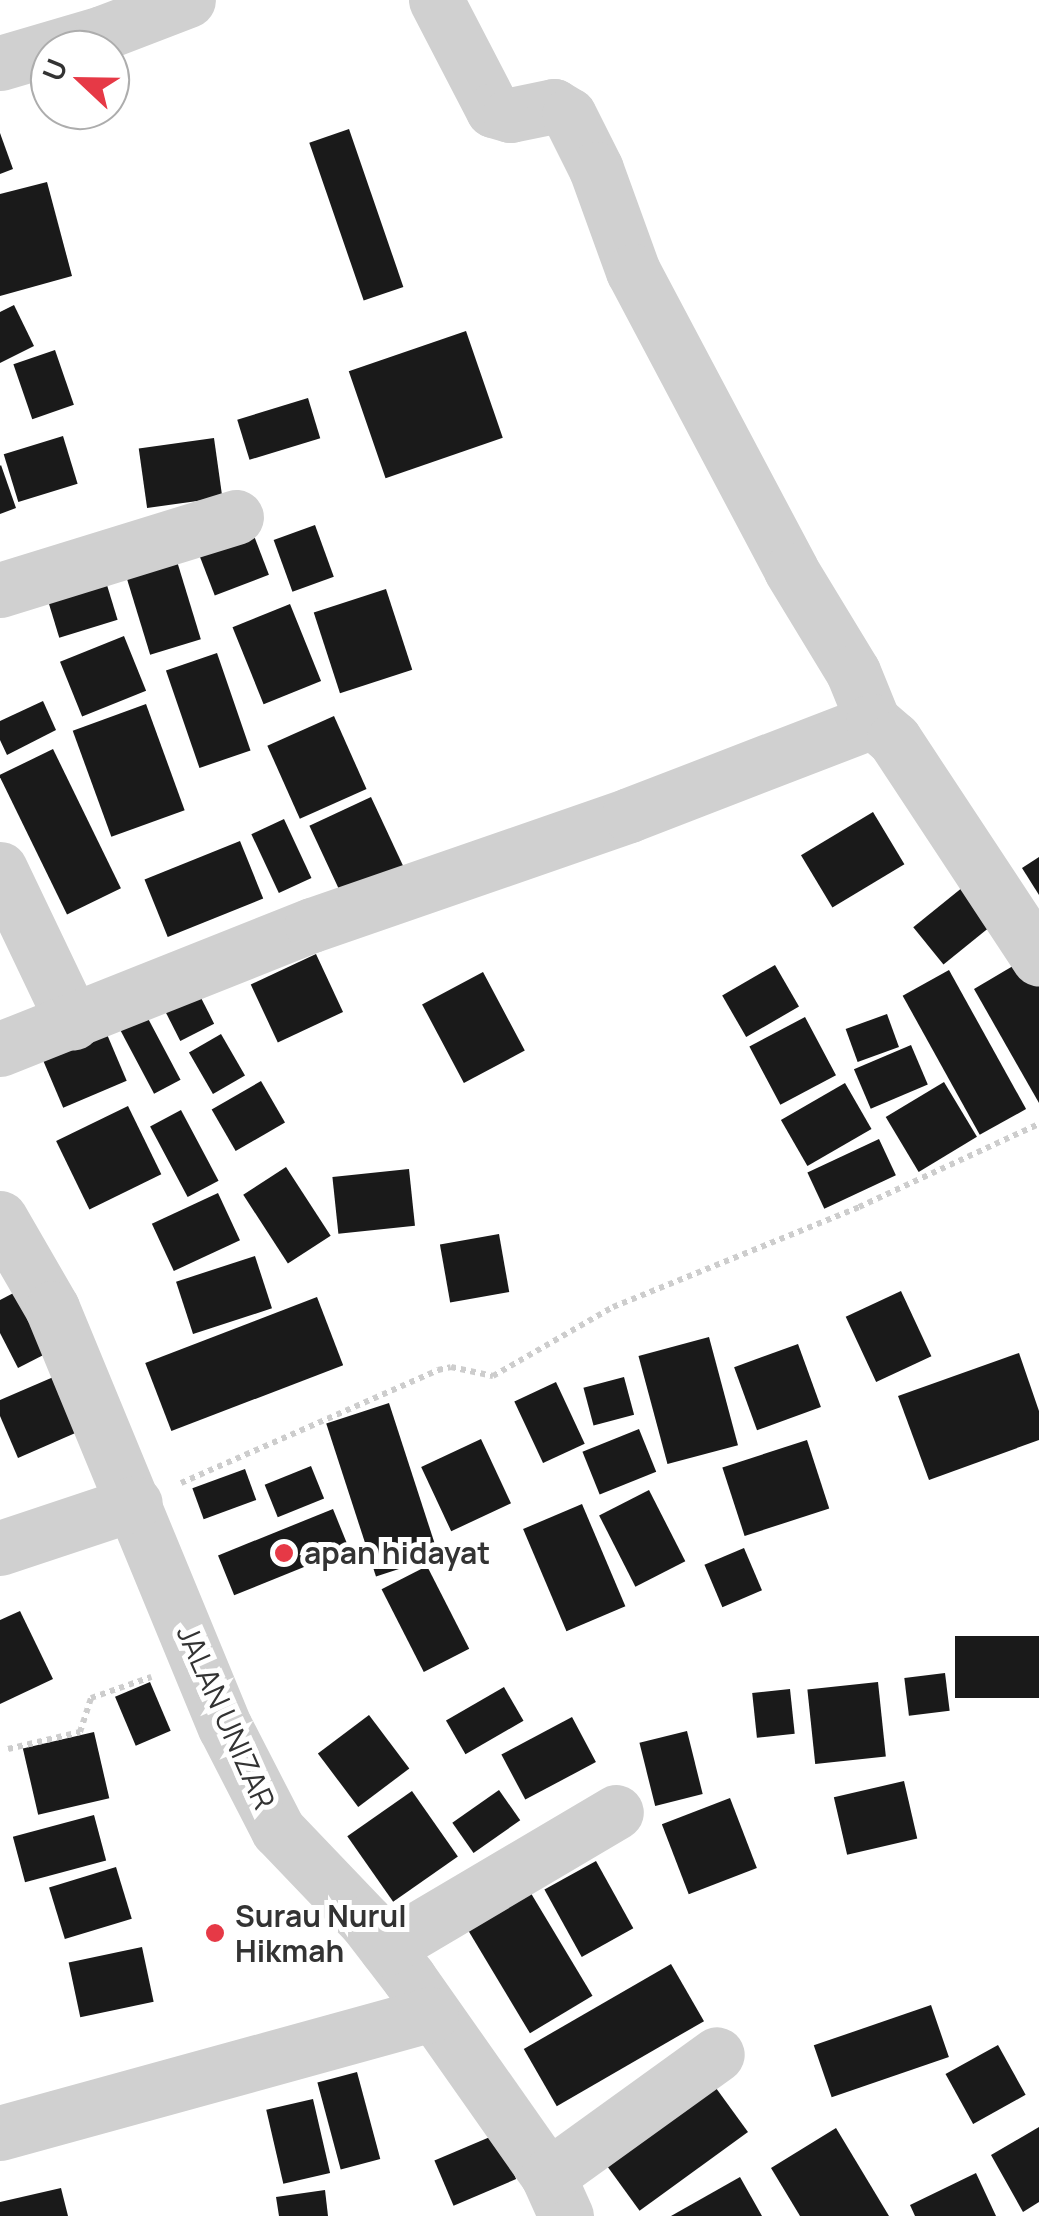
<!DOCTYPE html>
<style>
body{margin:0}
#map{position:relative;width:1039px;height:2216px;overflow:hidden;background:#fff;font-family:Manrope,sans-serif}
div>[style]{position:absolute}
[style*='--x']{left:calc(var(--x)*1px);top:calc(var(--y)*1px);width:calc(var(--w)*1px);rotate:calc(var(--a)*1deg)}
.building>*{inset:0;background:#1a1a1a;transform-origin:0 0}
.path>*{height:6px;margin-top:-3px;transform-origin:0;background:repeating-linear-gradient(90deg,#cdcdcd 0 5px,transparent 0 10px)}
.street>*{height:55px;margin:-27.5px;padding:0 27.5px;transform-origin:27.5px;border-radius:27.5px;background:#d0d0d0}
.dots>*{width:28px;height:28px;translate:-50% -50%;box-sizing:border-box;border:5px solid #fff;border-radius:50%}
span{translate:-50% -50%;white-space:nowrap;text-align:center;line-height:1.15;-webkit-text-stroke:10px #fff;paint-order:stroke}
.poi-label{font-size:30px;color:#333;font-weight:700}
.left{translate:0 -50%;text-align:left}
.street-label{font-size:30px;color:#333}
.north{position:absolute;left:30px;top:30px;width:100px;height:100px;box-sizing:border-box;background:#fff;border:2px solid #adadad;border-radius:50%;rotate:292deg;font-size:28px;font-weight:700;line-height:40px;text-align:center;color:#333}
.north::after{content:'';display:block;margin:auto;width:35px;height:45px;background:#e63946;clip-path:polygon(50% 0,100% 100%,50% 72%,0 100%)}
</style>
<div id="map">
<div class="building">
<i style="left:349px;top:129px;width:167px;height:42px;rotate:71deg"></i>
<i style="clip-path:polygon(0 133px,13px 169px,0 174px)"></i>
<i style="clip-path:polygon(47px 182px,72px 276px,0 296px,0 194px)"></i>
<i style="clip-path:polygon(14px 305px,34px 346px,0 363px,0 312px)"></i>
<i style="left:466px;top:331px;width:113px;height:124px;rotate:71deg"></i>
<i style="left:55px;top:350px;width:58px;height:44px;rotate:71deg"></i>
<i style="left:308px;top:398px;width:42px;height:74px;rotate:73deg"></i>
<i style="left:63px;top:436px;width:50px;height:62px;rotate:73deg"></i>
<i style="left:214px;top:438px;width:60px;height:76px;rotate:82deg"></i>
<i style="clip-path:polygon(1px 465px,16px 508px,0 514px,0 466px)"></i>
<i style="left:315px;top:525px;width:55px;height:44px;rotate:70deg"></i>
<i style="left:251px;top:528px;width:50px;height:58px;rotate:69deg"></i>
<i style="left:176px;top:558px;width:85px;height:53px;rotate:73deg"></i>
<i style="left:103px;top:572px;width:50px;height:61px;rotate:73deg"></i>
<i style="left:386px;top:589px;width:85px;height:76px;rotate:72deg"></i>
<i style="left:290px;top:604px;width:83px;height:62px;rotate:68deg"></i>
<i style="left:124px;top:636px;width:59px;height:69px;rotate:68deg"></i>
<i style="left:217px;top:653px;width:103px;height:54px;rotate:71deg"></i>
<i style="clip-path:polygon(43px 701px,56px 730px,7px 755px,0 740px,0 721px)"></i>
<i style="left:146px;top:704px;width:113px;height:78px;rotate:70deg"></i>
<i style="left:334px;top:716px;width:80px;height:73px;rotate:66deg"></i>
<i style="left:53px;top:749px;width:155px;height:60px;rotate:64deg"></i>
<i style="left:371px;top:797px;width:80px;height:68px;rotate:65deg"></i>
<i style="left:873px;top:812px;width:61px;height:84px;rotate:59deg"></i>
<i style="left:284px;top:819px;width:65px;height:36px;rotate:65deg"></i>
<i style="left:240px;top:841px;width:62px;height:103px;rotate:68deg"></i>
<i style="clip-path:polygon(1039px 857px,1039px 895px,1022px 868px)"></i>
<i style="left:963px;top:887px;width:48px;height:64px;rotate:51deg"></i>
<i style="left:316px;top:954px;width:64px;height:72px;rotate:65deg"></i>
<i style="clip-path:polygon(1025px 959px,1039px 983px,1039px 1103px,974px 989px)"></i>
<i style="left:775px;top:965px;width:48px;height:61px;rotate:60deg"></i>
<i style="left:949px;top:970px;width:159px;height:53px;rotate:61deg"></i>
<i style="left:483px;top:972px;width:89px;height:69px;rotate:62deg"></i>
<i style="left:196px;top:988px;width:40px;height:38px;rotate:63deg"></i>
<i style="left:143px;top:1009px;width:80px;height:30px;rotate:62deg"></i>
<i style="left:887px;top:1014px;width:35px;height:44px;rotate:70deg"></i>
<i style="left:805px;top:1017px;width:66px;height:63px;rotate:62deg"></i>
<i style="left:106px;top:1032px;width:53px;height:69px;rotate:67deg"></i>
<i style="left:221px;top:1034px;width:48px;height:37px;rotate:60deg"></i>
<i style="left:911px;top:1045px;width:43px;height:62px;rotate:67deg"></i>
<i style="left:261px;top:1081px;width:48px;height:57px;rotate:60deg"></i>
<i style="left:944px;top:1082px;width:64px;height:68px;rotate:59deg"></i>
<i style="left:845px;top:1083px;width:53px;height:74px;rotate:60deg"></i>
<i style="left:128px;top:1106px;width:76px;height:80px;rotate:64deg"></i>
<i style="left:181px;top:1110px;width:80px;height:35px;rotate:62deg"></i>
<i style="left:879px;top:1139px;width:40px;height:79px;rotate:65deg"></i>
<i style="left:286px;top:1167px;width:82px;height:51px;rotate:57deg"></i>
<i style="left:409px;top:1169px;width:57px;height:77px;rotate:84deg"></i>
<i style="left:218px;top:1193px;width:52px;height:73px;rotate:65deg"></i>
<i style="left:499px;top:1234px;width:59px;height:60px;rotate:80deg"></i>
<i style="left:255px;top:1256px;width:55px;height:83px;rotate:72deg"></i>
<i style="clip-path:polygon(27px 1286px,59px 1347px,18px 1368px,0 1333px,0 1300px)"></i>
<i style="left:901px;top:1291px;width:72px;height:61px;rotate:65deg"></i>
<i style="left:317px;top:1297px;width:73px;height:184px;rotate:69deg"></i>
<i style="left:709px;top:1337px;width:112px;height:73px;rotate:75deg"></i>
<i style="left:798px;top:1344px;width:67px;height:68px;rotate:70deg"></i>
<i style="clip-path:polygon(1019px 1353px,1039px 1411px,1039px 1440px,929px 1480px,898px 1396px)"></i>
<i style="clip-path:polygon(72px 1369px,96px 1424px,18px 1458px,0 1416px,0 1400px)"></i>
<i style="left:624px;top:1377px;width:39px;height:42px;rotate:75deg"></i>
<i style="left:556px;top:1382px;width:68px;height:46px;rotate:65deg"></i>
<i style="left:389px;top:1403px;width:161px;height:66px;rotate:72deg"></i>
<i style="left:639px;top:1429px;width:46px;height:61px;rotate:68deg"></i>
<i style="left:481px;top:1439px;width:71px;height:66px;rotate:65deg"></i>
<i style="left:807px;top:1440px;width:72px;height:89px;rotate:72deg"></i>
<i style="left:311px;top:1466px;width:35px;height:50px;rotate:68deg"></i>
<i style="left:245px;top:1469px;width:33px;height:56px;rotate:70deg"></i>
<i style="left:649px;top:1490px;width:80px;height:56px;rotate:63deg"></i>
<i style="left:582px;top:1504px;width:111px;height:64px;rotate:67deg"></i>
<i style="left:333px;top:1509px;width:43px;height:124px;rotate:68deg"></i>
<i style="left:744px;top:1548px;width:46px;height:43px;rotate:67deg"></i>
<i style="left:427px;top:1566px;width:93px;height:51px;rotate:63deg"></i>
<i style="clip-path:polygon(20px 1611px,53px 1679px,0 1704px,0 1620px)"></i>
<i style="left:1039px;top:1636px;width:62px;height:84px;rotate:90deg"></i>
<i style="left:945px;top:1673px;width:38px;height:41px;rotate:83deg"></i>
<i style="left:150px;top:1682px;width:53px;height:38px;rotate:67deg"></i>
<i style="left:878px;top:1682px;width:75px;height:71px;rotate:84deg"></i>
<i style="left:504px;top:1687px;width:39px;height:67px;rotate:60deg"></i>
<i style="left:790px;top:1689px;width:45px;height:38px;rotate:84deg"></i>
<i style="left:369px;top:1715px;width:67px;height:64px;rotate:53deg"></i>
<i style="left:572px;top:1717px;width:51px;height:80px;rotate:62deg"></i>
<i style="left:687px;top:1731px;width:65px;height:49px;rotate:76deg"></i>
<i style="left:94px;top:1732px;width:68px;height:73px;rotate:77deg"></i>
<i style="left:904px;top:1781px;width:59px;height:72px;rotate:77deg"></i>
<i style="left:499px;top:1790px;width:37px;height:57px;rotate:55deg"></i>
<i style="left:412px;top:1791px;width:80px;height:79px;rotate:55deg"></i>
<i style="left:730px;top:1798px;width:75px;height:73px;rotate:69deg"></i>
<i style="left:94px;top:1815px;width:47px;height:84px;rotate:75deg"></i>
<i style="left:596px;top:1861px;width:77px;height:59px;rotate:61deg"></i>
<i style="left:116px;top:1867px;width:54px;height:70px;rotate:73deg"></i>
<i style="left:523px;top:1880px;width:135px;height:73px;rotate:59deg"></i>
<i style="left:142px;top:1947px;width:56px;height:75px;rotate:78deg"></i>
<i style="left:671px;top:1964px;width:66px;height:170px;rotate:60deg"></i>
<i style="left:931px;top:2005px;width:55px;height:124px;rotate:71deg"></i>
<i style="left:998px;top:2045px;width:57px;height:60px;rotate:61deg"></i>
<i style="left:357px;top:2072px;width:90px;height:41px;rotate:75deg"></i>
<i style="left:708px;top:2077px;width:68px;height:134px;rotate:54deg"></i>
<i style="left:313px;top:2099px;width:76px;height:48px;rotate:77deg"></i>
<i style="clip-path:polygon(1039px 2127px,1039px 2202px,1023px 2212px,991px 2155px)"></i>
<i style="clip-path:polygon(836px 2128px,889px 2216px,800px 2216px,771px 2168px)"></i>
<i style="left:497px;top:2134px;width:49px;height:68px;rotate:67deg"></i>
<i style="clip-path:polygon(976px 2173px,996px 2216px,915px 2216px,910px 2205px)"></i>
<i style="clip-path:polygon(740px 2177px,762px 2216px,671px 2216px)"></i>
<i style="clip-path:polygon(61px 2188px,68px 2216px,0 2216px,0 2202px)"></i>
<i style="clip-path:polygon(325px 2190px,328px 2216px,279px 2216px,276px 2197px)"></i>
</div>
<div class="path">
<i style="--x:181;--y:1483;--w:281;--a:-23.7"></i>
<i style="--x:438;--y:1370;--w:13;--a:-13"></i>
<i style="--x:451;--y:1367;--w:43;--a:12.1"></i>
<i style="--x:493;--y:1376;--w:138;--a:-29.9"></i>
<i style="--x:613;--y:1307;--w:266;--a:-22.1"></i>
<i style="--x:859;--y:1207;--w:198;--a:-24.8"></i>
<i style="--x:8;--y:1749;--w:74;--a:-13.3"></i>
<i style="--x:80;--y:1732;--w:36;--a:-72"></i>
<i style="--x:91;--y:1698;--w:64;--a:-19.3"></i>
</div>
<div class="street">
<i style="--x:436;--y:0;--w:124;--a:62.6"></i>
<i style="--x:493;--y:110;--w:18;--a:16"></i>
<i style="--x:510;--y:115;--w:45;--a:-11.6"></i>
<i style="--x:554;--y:106;--w:17;--a:31"></i>
<i style="--x:569;--y:115;--w:60;--a:63.4"></i>
<i style="--x:596;--y:169;--w:109;--a:70.1"></i>
<i style="--x:633;--y:271;--w:338;--a:62.1"></i>
<i style="--x:791;--y:570;--w:119;--a:58.7"></i>
<i style="--x:853;--y:672;--w:53;--a:67.8"></i>
<i style="--x:0;--y:63;--w:106;--a:-16.4"></i>
<i style="--x:102;--y:33;--w:92;--a:-21"></i>
<i style="--x:0;--y:590;--w:247;--a:-17.2"></i>
<i style="--x:0;--y:869;--w:170;--a:64.5"></i>
<i style="--x:0;--y:1049;--w:336;--a:-21.7"></i>
<i style="--x:312;--y:925;--w:336;--a:-19.1"></i>
<i style="--x:629;--y:815;--w:261;--a:-21.1"></i>
<i style="--x:873;--y:721;--w:28;--a:41"></i>
<i style="--x:894;--y:739;--w:263;--a:56.6"></i>
<i style="--x:0;--y:1218;--w:104;--a:60"></i>
<i style="--x:52;--y:1308;--w:453;--a:67.6"></i>
<i style="--x:225;--y:1727;--w:116;--a:62.8"></i>
<i style="--x:278;--y:1830;--w:127;--a:46.3"></i>
<i style="--x:366;--y:1922;--w:71;--a:52.5"></i>
<i style="--x:409;--y:1978;--w:242;--a:54.9"></i>
<i style="--x:548;--y:2176;--w:44;--a:65.8"></i>
<i style="--x:0;--y:1548;--w:142;--a:-18.4"></i>
<i style="--x:386;--y:1948;--w:267;--a:-30.6"></i>
<i style="--x:0;--y:2133;--w:447;--a:-15.4"></i>
<i style="--x:548;--y:2176;--w:208;--a:-35.8"></i>
</div>
<div class="dots">
<i style="left:284px;top:1553px;background:#e63946"></i>
<i style="left:215px;top:1933px;background:#e63946"></i>
</div>
<div class="poi-label">
<span class="left" style="left:304px;top:1553px">apan hidayat</span>
<span class="left" style="left:235px;top:1933px">Surau Nurul<br>Hikmah</span>
</div>
<div class="street-label">
<span style="left:226px;top:1717px;rotate:66deg">JALAN UNIZAR</span>
</div>
<div class="north">U</div>
</div>
